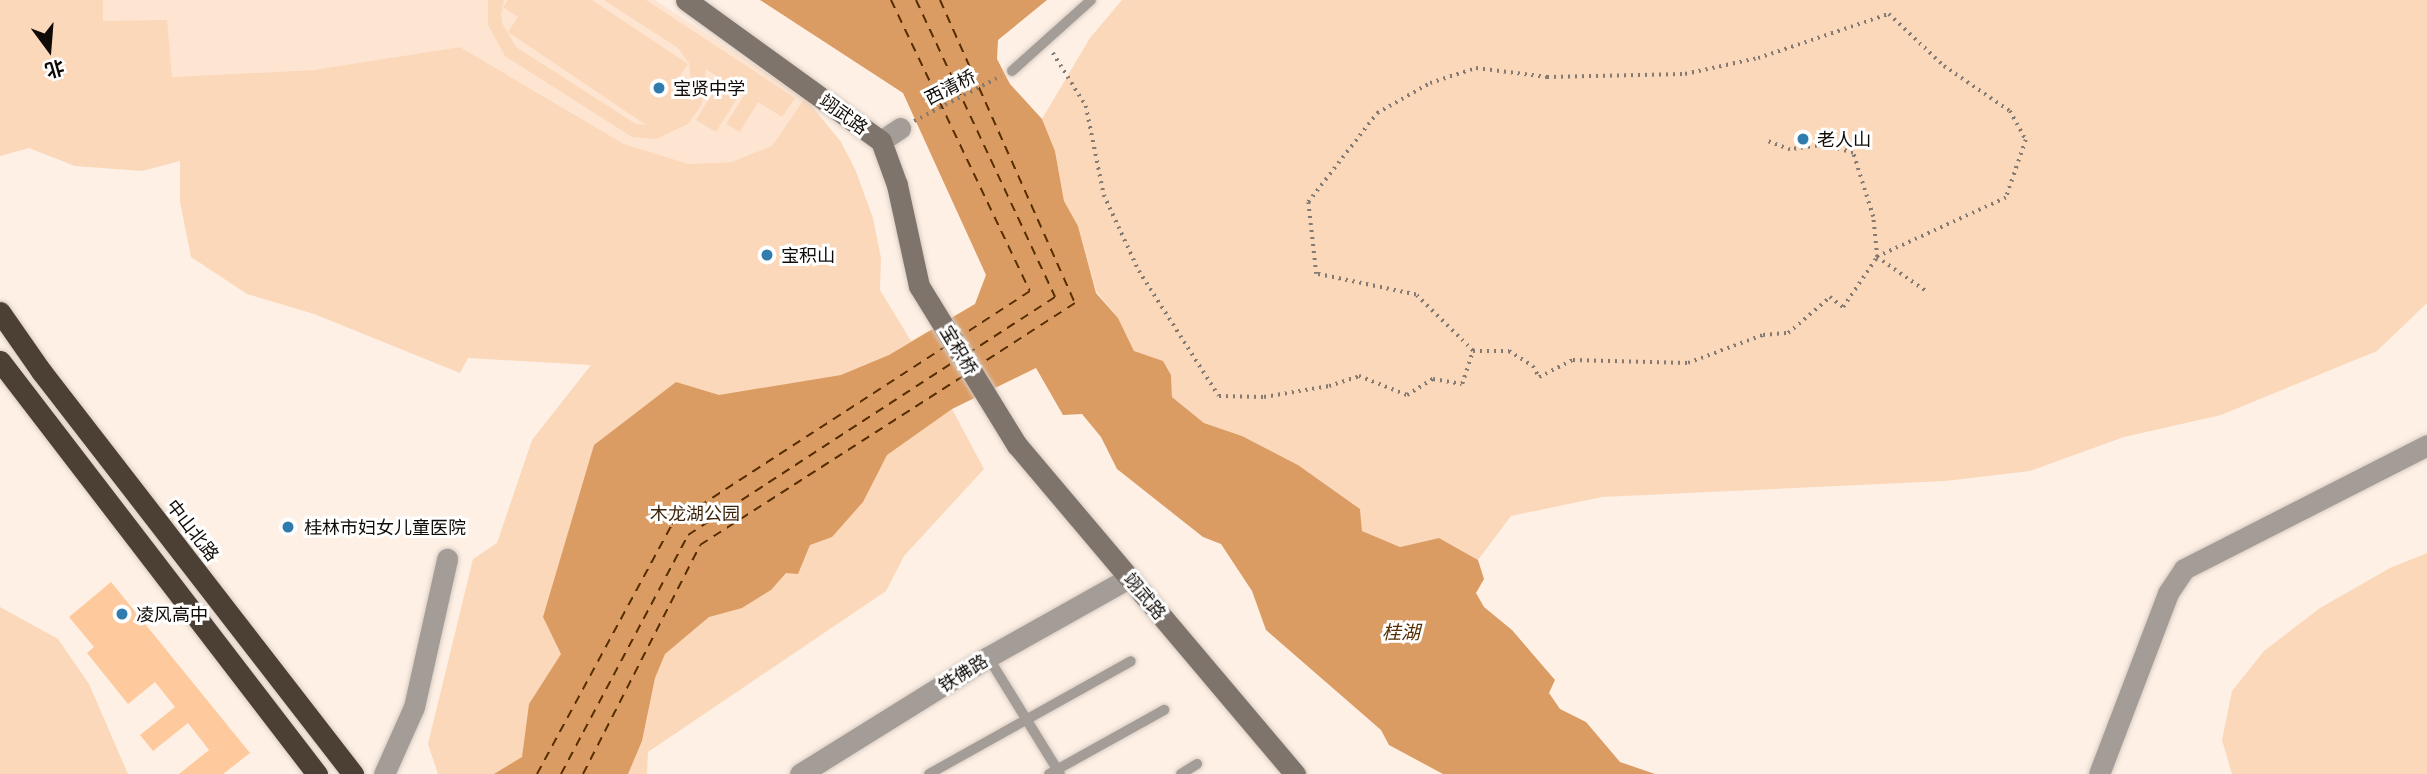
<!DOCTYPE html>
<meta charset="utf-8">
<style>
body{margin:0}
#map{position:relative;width:2427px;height:774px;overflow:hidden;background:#fef0e5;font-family:Ubuntu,"Noto Sans SC",sans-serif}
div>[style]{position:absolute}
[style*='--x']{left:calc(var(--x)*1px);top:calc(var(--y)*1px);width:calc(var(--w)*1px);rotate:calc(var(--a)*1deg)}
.built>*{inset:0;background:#fde5d2}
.green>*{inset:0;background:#fbd8ba}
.water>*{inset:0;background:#db9c64}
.ferry>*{height:2px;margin-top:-1px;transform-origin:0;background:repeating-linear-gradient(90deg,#552d00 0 9px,transparent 0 16px)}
.building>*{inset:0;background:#feca9d}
.path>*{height:3.5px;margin-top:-1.75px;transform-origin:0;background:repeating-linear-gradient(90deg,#837a73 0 2px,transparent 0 7px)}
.roads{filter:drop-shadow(0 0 2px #d8cbc1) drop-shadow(0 0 2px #d8cbc1)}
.lane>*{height:10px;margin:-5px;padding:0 5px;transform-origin:5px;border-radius:5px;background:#a49d97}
.street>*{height:21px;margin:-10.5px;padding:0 10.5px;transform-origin:10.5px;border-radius:10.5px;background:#a49d97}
.secondary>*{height:21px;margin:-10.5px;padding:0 10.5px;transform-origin:10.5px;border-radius:10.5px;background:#7e746b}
.highway>*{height:21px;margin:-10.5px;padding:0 10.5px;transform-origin:10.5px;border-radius:10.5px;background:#4c3f33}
.dots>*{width:19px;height:19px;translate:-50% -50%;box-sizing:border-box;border:4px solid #fff;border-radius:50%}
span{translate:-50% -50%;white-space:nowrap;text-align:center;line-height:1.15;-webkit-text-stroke:6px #fff;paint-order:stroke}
.street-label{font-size:18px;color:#100b07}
.poi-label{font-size:18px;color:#100b07}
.left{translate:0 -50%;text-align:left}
.park-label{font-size:18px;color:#3f250c}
.water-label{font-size:19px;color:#552d00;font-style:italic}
.north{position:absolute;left:14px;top:14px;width:70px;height:70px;-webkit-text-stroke:5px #fff;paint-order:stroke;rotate:164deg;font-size:19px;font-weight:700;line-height:28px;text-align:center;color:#100b07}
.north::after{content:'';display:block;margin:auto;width:24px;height:32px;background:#100b07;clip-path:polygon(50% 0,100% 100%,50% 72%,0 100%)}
</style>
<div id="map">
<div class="built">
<i style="clip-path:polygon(103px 0,655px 0,805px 98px,772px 146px,731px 162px,689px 164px,624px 144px,460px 47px,313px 70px,172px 77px,102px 21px)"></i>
</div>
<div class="green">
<i style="clip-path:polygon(0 0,103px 0,103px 21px,167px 20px,172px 77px,313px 70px,460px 47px,624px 144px,689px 164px,731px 162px,772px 146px,805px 98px,841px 142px,855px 169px,873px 218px,881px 258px,880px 290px,911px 341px,975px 304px,1015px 375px,952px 409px,984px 469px,904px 556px,886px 591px,648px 752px,647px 774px,438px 774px,428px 744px,473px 559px,497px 543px,532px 440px,591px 365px,468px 358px,460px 373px,314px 314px,247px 294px,191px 257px,180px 202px,180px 161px,142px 171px,75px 166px,29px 148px,0 156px)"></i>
<i style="clip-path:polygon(488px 0,504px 0,501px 14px,502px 23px,516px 47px,636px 124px,646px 125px,508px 32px,518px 17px,503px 7px,508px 0,592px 0,688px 64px,678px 79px,692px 89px,689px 63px,678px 48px,604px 0,646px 0,795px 98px,782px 117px,758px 102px,740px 132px,726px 124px,745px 94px,741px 92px,716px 132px,696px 120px,721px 79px,706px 69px,702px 104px,688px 124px,656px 139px,632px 137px,505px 56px,488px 25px)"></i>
<i style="clip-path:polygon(1122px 0,2427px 0,2427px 303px,2377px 351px,2221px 415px,2124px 437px,2030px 471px,1945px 481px,1602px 497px,1511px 516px,1478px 560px,1439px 538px,1400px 547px,1362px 531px,1360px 509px,1298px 465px,1242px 436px,1204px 423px,1172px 397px,1171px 375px,1134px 351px,1118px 318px,1096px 291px,1078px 226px,1064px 201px,1055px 151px,1042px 119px,1090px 38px)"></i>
<i style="clip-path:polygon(2427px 553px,2427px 774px,2232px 774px,2222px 740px,2232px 691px,2264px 651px,2320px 608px,2390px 568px)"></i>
<i style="clip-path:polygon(0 607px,58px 639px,89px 684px,128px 774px,0 774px)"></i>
</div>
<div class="water">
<i style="clip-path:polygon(760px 0,1047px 0,998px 40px,997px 59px,1010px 84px,1042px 119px,1055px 151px,1064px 201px,1078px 226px,1096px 293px,1118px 318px,1134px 351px,1163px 361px,1171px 375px,1172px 397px,1204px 423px,1242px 436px,1298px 465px,1360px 509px,1362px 531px,1400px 547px,1439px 538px,1478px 560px,1484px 579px,1476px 593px,1484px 607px,1512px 630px,1555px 680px,1549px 693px,1560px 709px,1586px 722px,1620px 762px,1655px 774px,1443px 774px,1389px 745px,1381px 730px,1266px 630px,1252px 591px,1221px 544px,1203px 537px,1117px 469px,1101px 437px,1082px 414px,1063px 415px,1036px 368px,952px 409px,887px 455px,863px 502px,832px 537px,810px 545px,798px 574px,786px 573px,771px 590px,742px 608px,709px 617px,665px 654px,655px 678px,642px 741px,628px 774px,494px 774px,522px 757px,529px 704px,561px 654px,543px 617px,594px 445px,676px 382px,719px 395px,841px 375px,889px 355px,975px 304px,986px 275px,903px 93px)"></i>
</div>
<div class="ferry">
<i style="--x:891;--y:0;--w:322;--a:64.5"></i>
<i style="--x:1030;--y:291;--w:82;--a:146.9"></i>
<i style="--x:916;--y:0;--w:328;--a:64.9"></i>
<i style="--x:1055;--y:297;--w:99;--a:147"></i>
<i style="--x:940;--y:0;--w:332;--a:66"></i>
<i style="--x:1075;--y:303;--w:114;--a:147.1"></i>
<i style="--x:537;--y:774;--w:284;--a:-61.6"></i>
<i style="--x:672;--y:524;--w:325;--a:-33"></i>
<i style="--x:561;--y:774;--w:271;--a:-62"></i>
<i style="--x:688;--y:535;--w:319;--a:-33.1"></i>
<i style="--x:583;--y:774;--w:257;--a:-62.9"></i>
<i style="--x:700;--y:545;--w:313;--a:-32.7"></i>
</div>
<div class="building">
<i style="clip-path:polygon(111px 582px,250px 753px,223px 774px,179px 774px,209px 750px,188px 723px,153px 751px,140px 735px,175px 707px,155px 682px,128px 704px,87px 653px,94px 647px,69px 617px)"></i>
</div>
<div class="path">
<i style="--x:1053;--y:53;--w:62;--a:58.1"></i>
<i style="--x:1086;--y:106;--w:91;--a:78.6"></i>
<i style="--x:1104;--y:195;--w:84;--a:65.3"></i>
<i style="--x:1139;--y:271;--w:148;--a:57.4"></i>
<i style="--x:1219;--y:396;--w:45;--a:1.3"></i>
<i style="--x:1264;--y:397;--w:66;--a:-9.6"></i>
<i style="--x:1329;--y:386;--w:32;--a:-18"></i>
<i style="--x:1359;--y:376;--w:52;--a:21.6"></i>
<i style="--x:1407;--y:395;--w:31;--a:-32"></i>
<i style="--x:1433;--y:379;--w:29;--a:10"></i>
<i style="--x:1462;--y:384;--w:35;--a:-72"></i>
<i style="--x:1473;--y:351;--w:36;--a:0"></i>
<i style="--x:1509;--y:351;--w:28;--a:32"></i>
<i style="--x:1533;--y:366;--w:13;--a:61"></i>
<i style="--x:1539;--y:377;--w:38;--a:-27"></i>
<i style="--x:1573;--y:360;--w:115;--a:1.5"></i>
<i style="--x:1688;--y:363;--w:80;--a:-20.5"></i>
<i style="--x:1763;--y:335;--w:25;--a:-5"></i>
<i style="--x:1788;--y:333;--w:55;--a:-40.6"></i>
<i style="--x:1830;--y:297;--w:16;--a:38"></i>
<i style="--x:1843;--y:307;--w:60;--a:-55.8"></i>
<i style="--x:1877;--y:257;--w:40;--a:-95.7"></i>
<i style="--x:1873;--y:217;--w:67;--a:-107.4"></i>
<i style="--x:1853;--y:153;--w:30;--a:-165"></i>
<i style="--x:1824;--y:145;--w:34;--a:172"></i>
<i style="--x:1790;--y:150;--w:25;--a:-159"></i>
<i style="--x:914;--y:121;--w:98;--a:-27.3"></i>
<i style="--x:1473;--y:351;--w:80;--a:-135.5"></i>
<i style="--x:1416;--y:295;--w:102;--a:-168.1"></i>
<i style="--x:1316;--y:274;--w:72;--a:-96.3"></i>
<i style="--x:1308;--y:202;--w:113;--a:-52.2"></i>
<i style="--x:1377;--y:113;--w:61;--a:-29.5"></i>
<i style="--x:1430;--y:83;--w:48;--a:-18.1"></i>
<i style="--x:1476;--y:68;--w:72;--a:7.2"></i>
<i style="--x:1547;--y:77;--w:138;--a:-1.2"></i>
<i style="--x:1685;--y:74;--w:75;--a:-12.4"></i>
<i style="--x:1758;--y:58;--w:138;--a:-18.6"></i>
<i style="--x:1889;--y:14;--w:76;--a:43.4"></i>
<i style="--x:1944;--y:66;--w:80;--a:34.3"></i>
<i style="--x:2010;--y:111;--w:33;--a:61"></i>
<i style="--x:2026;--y:140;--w:61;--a:109"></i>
<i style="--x:2006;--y:198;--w:142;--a:155.4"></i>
<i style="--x:1877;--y:257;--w:60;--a:34.8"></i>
</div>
<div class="roads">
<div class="lane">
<i style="--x:1012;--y:71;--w:106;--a:-41.9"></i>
<i style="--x:988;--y:657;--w:137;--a:58.4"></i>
<i style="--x:929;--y:774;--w:231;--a:-29.2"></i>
<i style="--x:1049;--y:774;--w:132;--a:-29.1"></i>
<i style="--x:1181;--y:774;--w:19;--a:-32"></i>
</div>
<div class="street">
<i style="--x:881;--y:141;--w:23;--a:-34"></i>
<i style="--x:384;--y:774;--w:73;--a:-65.9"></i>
<i style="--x:414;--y:707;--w:152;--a:-77.4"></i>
<i style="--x:800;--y:774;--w:221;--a:-31.9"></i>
<i style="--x:988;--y:657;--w:162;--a:-29.3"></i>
<i style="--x:2099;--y:774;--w:194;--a:-69.1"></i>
<i style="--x:2168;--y:593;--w:29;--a:-56"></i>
<i style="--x:2184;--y:569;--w:273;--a:-27"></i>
</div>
<div class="secondary">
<i style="--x:686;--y:0;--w:241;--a:35.9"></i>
<i style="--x:881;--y:141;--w:47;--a:70"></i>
<i style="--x:897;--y:185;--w:103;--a:77.7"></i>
<i style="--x:919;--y:286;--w:187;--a:58.4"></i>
<i style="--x:1017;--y:445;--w:431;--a:49.8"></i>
</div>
<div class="highway">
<i style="--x:0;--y:312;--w:72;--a:55.2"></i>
<i style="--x:41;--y:371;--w:510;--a:52.25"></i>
<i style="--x:0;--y:361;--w:521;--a:52.49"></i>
</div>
</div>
<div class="dots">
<i style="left:659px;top:88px;background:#317caf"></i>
<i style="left:1803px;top:139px;background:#317caf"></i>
<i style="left:767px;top:255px;background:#317caf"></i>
<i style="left:288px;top:527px;background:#317caf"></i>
<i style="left:122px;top:614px;background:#317caf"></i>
</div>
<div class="street-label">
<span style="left:950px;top:87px;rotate:-27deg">西清桥</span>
<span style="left:844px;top:114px;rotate:36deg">翊武路</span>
<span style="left:959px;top:350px;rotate:59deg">宝积桥</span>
<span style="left:193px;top:530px;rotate:52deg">中山北路</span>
<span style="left:1145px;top:596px;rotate:50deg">翊武路</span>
<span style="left:963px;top:673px;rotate:-32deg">铁佛路</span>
</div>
<div class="poi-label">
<span class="left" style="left:673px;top:88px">宝贤中学</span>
<span class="left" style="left:1817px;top:139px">老人山</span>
<span class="left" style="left:781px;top:255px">宝积山</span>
<span class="left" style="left:304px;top:527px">桂林市妇女儿童医院</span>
<span class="left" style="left:136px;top:614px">凌风高中</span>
</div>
<div class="park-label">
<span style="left:695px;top:513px">木龙湖公园</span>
</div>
<div class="water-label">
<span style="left:1401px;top:633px">桂湖</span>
</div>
<div class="north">北</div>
</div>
